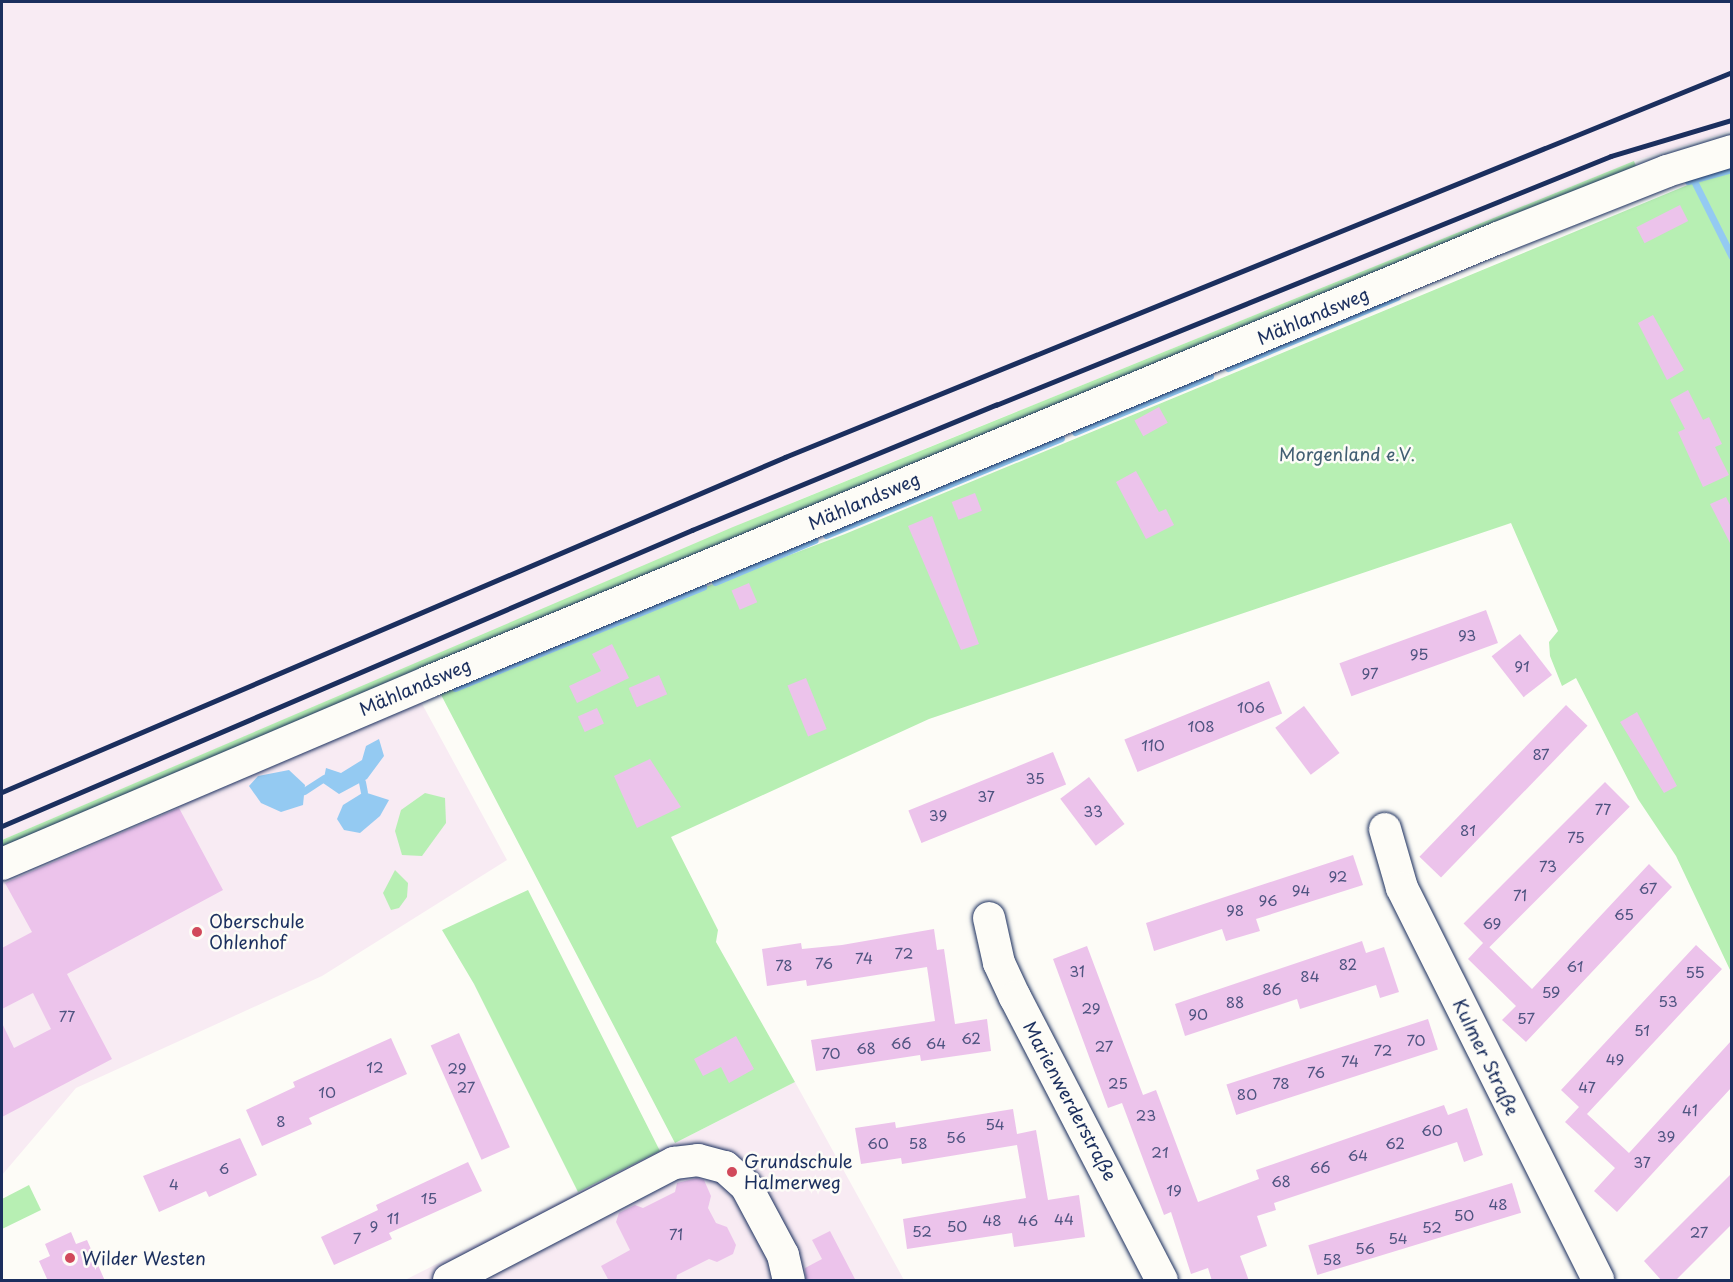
<!DOCTYPE html>
<meta charset="utf-8">
<style>
body{margin:0}
#map{position:relative;width:1733px;height:1282px;overflow:hidden;background:#fdfcf7;font-family:"Playpen Sans",sans-serif}
div>[style]{position:absolute}
[style*='--x']{left:calc(var(--x)*1px);top:calc(var(--y)*1px);width:calc(var(--w)*1px);rotate:calc(var(--a)*1deg)}
.built>*{inset:0;background:#f8ebf3}
.green>*{inset:0;background:#b7efb3}
.water>*{inset:0;background:#94caf2}
.stream>*{height:7px;margin:-3.5px;padding:0 3.5px;transform-origin:3.5px;border-radius:3.5px;background:#94caf2}
.building>*{inset:0;background:#ecc3eb;transform-origin:0 0}
.roads{filter:drop-shadow(0 0 2px #1b2f5e) drop-shadow(0 0 2px #1b2f5e)}
.minor>*{height:32px;margin:-16px;padding:0 16px;transform-origin:16px;border-radius:16px;background:#fdfcf7}
.rail>*{height:4.5px;margin:-2.25px;padding:0 2.25px;transform-origin:2.25px;border-radius:2.25px;background:#1b2f5e}
.dots>*{width:16px;height:16px;translate:-50% -50%;box-sizing:border-box;border:3px solid #fdfcf7;border-radius:50%}
span{translate:-50% -50%;white-space:nowrap;text-align:center;line-height:1.15;-webkit-text-stroke:5px #fdfcf7;paint-order:stroke}
.number-label{font-size:15px;color:#4f5481}
.number-label span{-webkit-text-stroke-width:0}
.street-label{font-size:18px;color:#1b2f5e}
.park-label{font-size:18px;color:#425f73}
.poi-label{font-size:18px;color:#1b2f5e}
.left{translate:0 -50%;text-align:left}
.frame{position:absolute;inset:0;border:3px solid #1b2f5e;pointer-events:none}
</style>
<div id="map">
<div class="built">
<i style="clip-path:polygon(2px 2px,1731px 2px,1731px 131px,1634px 161px,799px 500px,2px 840px)"></i>
<i style="clip-path:polygon(421px 702px,507px 860px,322px 976px,76px 1088px,2px 1175px,2px 872px)"></i>
<i style="clip-path:polygon(795px 1082px,904px 1280px,405px 1280px,512px 1226px)"></i>
</div>
<div class="green">
<i style="clip-path:polygon(1634px 161px,1639px 174px,2px 854px,2px 840px,733px 527px)"></i>
<i style="clip-path:polygon(1731px 167px,1731px 972px,1676px 856px,1638px 799px,1576px 678px,1562px 686px,1550px 656px,1549px 642px,1558px 631px,1511px 523px,929px 719px,671px 837px,718px 930px,716px 942px,795px 1082px,675px 1143px,438px 689px,845px 534px)"></i>
<i style="clip-path:polygon(425px 793px,445px 798px,446px 823px,422px 856px,402px 855px,395px 831px,401px 810px)"></i>
<i style="clip-path:polygon(395px 870px,408px 883px,407px 897px,399px 908px,391px 910px,383px 893px)"></i>
<i style="clip-path:polygon(528px 890px,660px 1151px,578px 1192px,474px 984px,442px 930px)"></i>
<i style="clip-path:polygon(29px 1185px,41px 1210px,2px 1229px,2px 1199px)"></i>
</div>
<div class="water">
<i style="clip-path:polygon(379px 739px,384px 756px,367px 779px,339px 794px,323px 783px,326px 768px,341px 773px,362px 760px,366px 746px)"></i>
<i style="clip-path:polygon(289px 770px,305px 785px,303px 805px,281px 812px,261px 803px,249px 786px,258px 776px)"></i>
<i style="clip-path:polygon(364px 792px,389px 800px,380px 816px,360px 833px,344px 830px,337px 819px,343px 805px)"></i>
</div>
<div class="stream">
<i style="--x:1693;--y:179;--w:87;--a:63.4"></i>
<i style="--x:1688;--y:181;--w:46;--a:-15.3"></i>
<i style="--x:1228;--y:368;--w:183;--a:-22.8"></i>
<i style="--x:1075;--y:432;--w:146;--a:-22.5"></i>
<i style="--x:826;--y:535;--w:254;--a:-22.4"></i>
<i style="--x:715;--y:582;--w:108;--a:-22.8"></i>
<i style="--x:455;--y:688;--w:268;--a:-22.2"></i>
<i style="--x:362;--y:782;--w:10;--a:79"></i>
<i style="--x:304;--y:791;--w:24;--a:-33"></i>
</div>
<div class="building">
<i style="left:1680px;top:205px;width:18px;height:49px;rotate:63deg"></i>
<i style="clip-path:polygon(1653px 315px,1684px 370px,1667px 380px,1638px 323px)"></i>
<i style="clip-path:polygon(1688px 390px,1703px 420px,1709px 417px,1722px 444px,1715px 447px,1729px 475px,1703px 487px,1678px 432px,1685px 429px,1670px 400px)"></i>
<i style="left:1159px;top:407px;width:18px;height:28px;rotate:61deg"></i>
<i style="clip-path:polygon(1136px 471px,1159px 512px,1166px 509px,1174px 525px,1146px 539px,1116px 482px)"></i>
<i style="left:975px;top:493px;width:19px;height:25px;rotate:69deg"></i>
<i style="clip-path:polygon(1726px 497px,1731px 507px,1731px 545px,1710px 504px)"></i>
<i style="clip-path:polygon(932px 516px,979px 644px,961px 650px,908px 526px)"></i>
<i style="left:749px;top:583px;width:21px;height:19px;rotate:67deg"></i>
<i style="left:1486px;top:610px;width:35px;height:156px;rotate:70deg"></i>
<i style="left:1520px;top:634px;width:52px;height:36px;rotate:52deg"></i>
<i style="clip-path:polygon(612px 644px,629px 678px,577px 703px,569px 686px,601px 671px,592px 654px)"></i>
<i style="left:659px;top:675px;width:21px;height:33px;rotate:67deg"></i>
<i style="left:806px;top:678px;width:55px;height:20px;rotate:68deg"></i>
<i style="left:1269px;top:681px;width:35px;height:156px;rotate:68deg"></i>
<i style="left:1566px;top:705px;width:30px;height:211px;rotate:44deg"></i>
<i style="left:1304px;top:706px;width:59px;height:36px;rotate:53deg"></i>
<i style="left:597px;top:708px;width:17px;height:21px;rotate:66deg"></i>
<i style="clip-path:polygon(1637px 712px,1677px 786px,1664px 793px,1620px 722px)"></i>
<i style="left:1053px;top:752px;width:35px;height:156px;rotate:68deg"></i>
<i style="clip-path:polygon(650px 759px,681px 807px,637px 828px,614px 776px)"></i>
<i style="left:1089px;top:777px;width:59px;height:36px;rotate:53deg"></i>
<i style="left:1605px;top:782px;width:35px;height:200px;rotate:45deg"></i>
<i style="clip-path:polygon(179px 808px,223px 890px,67px 974px,112px 1059px,2px 1117px,2px 1023px,14px 1048px,51px 1029px,33px 993px,2px 1009px,2px 948px,32px 932px,5px 883px)"></i>
<i style="clip-path:polygon(1353px 855px,1363px 885px,1256px 919px,1260px 931px,1226px 941px,1222px 929px,1154px 951px,1146px 923px)"></i>
<i style="clip-path:polygon(1649px 864px,1672px 887px,1526px 1042px,1502px 1020px,1516px 1006px,1468px 959px,1484px 942px,1532px 989px)"></i>
<i style="clip-path:polygon(934px 929px,937px 950px,944px 949px,955px 1024px,987px 1019px,991px 1051px,921px 1061px,920px 1055px,816px 1071px,811px 1040px,935px 1021px,927px 967px,807px 986px,806px 980px,767px 986px,762px 949px,801px 943px,802px 949px,842px 945px)"></i>
<i style="clip-path:polygon(1362px 941px,1366px 953px,1384px 947px,1399px 992px,1380px 998px,1376px 985px,1300px 1009px,1297px 999px,1185px 1036px,1175px 1004px)"></i>
<i style="clip-path:polygon(1696px 945px,1722px 969px,1587px 1114px,1629px 1153px,1731px 1041px,1731px 1088px,1617px 1212px,1594px 1191px,1615px 1168px,1565px 1122px,1579px 1107px,1561px 1090px)"></i>
<i style="clip-path:polygon(1087px 946px,1143px 1095px,1156px 1090px,1198px 1202px,1259px 1179px,1256px 1170px,1444px 1105px,1448px 1115px,1467px 1108px,1483px 1155px,1464px 1162px,1457px 1142px,1274px 1203px,1276px 1210px,1257px 1216px,1267px 1246px,1240px 1256px,1249px 1281px,1212px 1281px,1208px 1268px,1191px 1274px,1171px 1212px,1164px 1215px,1122px 1103px,1108px 1108px,1053px 959px)"></i>
<i style="left:1428px;top:1019px;width:32px;height:212px;rotate:72deg"></i>
<i style="left:459px;top:1033px;width:125px;height:31px;rotate:66deg"></i>
<i style="clip-path:polygon(736px 1036px,754px 1069px,729px 1083px,721px 1067px,703px 1076px,694px 1059px)"></i>
<i style="clip-path:polygon(391px 1038px,407px 1074px,309px 1118px,312px 1124px,262px 1146px,246px 1110px,295px 1087px,293px 1082px)"></i>
<i style="clip-path:polygon(1013px 1109px,1017px 1134px,1036px 1130px,1048px 1200px,1079px 1195px,1085px 1237px,1014px 1247px,1012px 1233px,907px 1249px,903px 1219px,1026px 1198px,1017px 1145px,902px 1164px,901px 1158px,861px 1164px,855px 1128px,895px 1122px,896px 1128px)"></i>
<i style="clip-path:polygon(240px 1138px,257px 1175px,209px 1197px,206px 1191px,159px 1212px,143px 1176px)"></i>
<i style="clip-path:polygon(468px 1162px,482px 1191px,389px 1233px,392px 1239px,334px 1265px,321px 1237px,378px 1210px,376px 1205px)"></i>
<i style="clip-path:polygon(1731px 1174px,1731px 1225px,1675px 1281px,1662px 1281px,1644px 1261px)"></i>
<i style="clip-path:polygon(697px 1178px,704px 1180px,711px 1196px,708px 1208px,716px 1223px,727px 1227px,736px 1245px,733px 1254px,717px 1262px,709px 1259px,677px 1275px,676px 1281px,609px 1281px,601px 1266px,630px 1250px,616px 1222px,619px 1213px,635px 1205px,643px 1208px,675px 1192px,677px 1183px)"></i>
<i style="left:1512px;top:1183px;width:31px;height:213px;rotate:73deg"></i>
<i style="clip-path:polygon(830px 1231px,856px 1281px,806px 1281px,805px 1268px,822px 1259px,812px 1240px)"></i>
<i style="clip-path:polygon(71px 1232px,76px 1244px,87px 1240px,105px 1281px,48px 1281px,39px 1261px,50px 1256px,45px 1244px)"></i>
</div>
<div class="roads">
<div class="minor">
<i style="--x:1385;--y:829;--w:61;--a:73.9"></i>
<i style="--x:1402;--y:888;--w:438;--a:63.4"></i>
<i style="--x:2;--y:864;--w:463;--a:-23.1"></i>
<i style="--x:428;--y:682;--w:1158;--a:-22.54"></i>
<i style="--x:1498;--y:238;--w:182;--a:-21.6"></i>
<i style="--x:1667;--y:171;--w:68;--a:-17.1"></i>
<i style="--x:989;--y:918;--w:46;--a:77.5"></i>
<i style="--x:999;--y:963;--w:38;--a:65"></i>
<i style="--x:1015;--y:997;--w:319;--a:62.6"></i>
<i style="--x:449;--y:1280;--w:254;--a:-27.5"></i>
<i style="--x:674;--y:1163;--w:24;--a:-7"></i>
<i style="--x:698;--y:1160;--w:28;--a:15"></i>
<i style="--x:725;--y:1167;--w:28;--a:42"></i>
<i style="--x:746;--y:1186;--w:78;--a:61.8"></i>
<i style="--x:783;--y:1255;--w:26;--a:77"></i>
</div>
</div>
<div class="rail">
<i style="--x:2;--y:792;--w:852;--a:-23.16"></i>
<i style="--x:785;--y:457;--w:1022;--a:-22.12"></i>
<i style="--x:2;--y:826;--w:751;--a:-23.22"></i>
<i style="--x:692;--y:530;--w:329;--a:-22.4"></i>
<i style="--x:996;--y:405;--w:663;--a:-22.04"></i>
<i style="--x:1611;--y:156;--w:126;--a:-16.6"></i>
</div>
<div class="dots">
<i style="left:197px;top:932px;background:#d1495b"></i>
<i style="left:732px;top:1172px;background:#d1495b"></i>
<i style="left:70px;top:1258px;background:#d1495b"></i>
</div>
<div class="number-label">
<span style="left:1467px;top:635px">93</span>
<span style="left:1419px;top:654px">95</span>
<span style="left:1522px;top:666px">91</span>
<span style="left:1370px;top:673px">97</span>
<span style="left:1251px;top:707px">106</span>
<span style="left:1201px;top:726px">108</span>
<span style="left:1153px;top:745px">110</span>
<span style="left:1541px;top:754px">87</span>
<span style="left:1035px;top:778px">35</span>
<span style="left:986px;top:796px">37</span>
<span style="left:1603px;top:809px">77</span>
<span style="left:1093px;top:811px">33</span>
<span style="left:938px;top:815px">39</span>
<span style="left:1468px;top:830px">81</span>
<span style="left:1576px;top:837px">75</span>
<span style="left:1548px;top:866px">73</span>
<span style="left:1338px;top:876px">92</span>
<span style="left:1648px;top:888px">67</span>
<span style="left:1301px;top:890px">94</span>
<span style="left:1520px;top:895px">71</span>
<span style="left:1268px;top:900px">96</span>
<span style="left:1235px;top:910px">98</span>
<span style="left:1624px;top:914px">65</span>
<span style="left:1492px;top:923px">69</span>
<span style="left:904px;top:953px">72</span>
<span style="left:864px;top:958px">74</span>
<span style="left:824px;top:963px">76</span>
<span style="left:1348px;top:964px">82</span>
<span style="left:784px;top:965px">78</span>
<span style="left:1575px;top:966px">61</span>
<span style="left:1077px;top:971px">31</span>
<span style="left:1695px;top:972px">55</span>
<span style="left:1310px;top:976px">84</span>
<span style="left:1272px;top:989px">86</span>
<span style="left:1551px;top:992px">59</span>
<span style="left:1668px;top:1001px">53</span>
<span style="left:1235px;top:1002px">88</span>
<span style="left:1091px;top:1008px">29</span>
<span style="left:1198px;top:1014px">90</span>
<span style="left:67px;top:1016px">77</span>
<span style="left:1526px;top:1018px">57</span>
<span style="left:1642px;top:1030px">51</span>
<span style="left:971px;top:1038px">62</span>
<span style="left:1416px;top:1040px">70</span>
<span style="left:901px;top:1043px">66</span>
<span style="left:936px;top:1043px">64</span>
<span style="left:1104px;top:1046px">27</span>
<span style="left:866px;top:1048px">68</span>
<span style="left:1383px;top:1050px">72</span>
<span style="left:831px;top:1053px">70</span>
<span style="left:1615px;top:1059px">49</span>
<span style="left:1350px;top:1061px">74</span>
<span style="left:375px;top:1067px">12</span>
<span style="left:457px;top:1068px">29</span>
<span style="left:1316px;top:1072px">76</span>
<span style="left:1118px;top:1083px">25</span>
<span style="left:1281px;top:1083px">78</span>
<span style="left:466px;top:1087px">27</span>
<span style="left:1587px;top:1087px">47</span>
<span style="left:327px;top:1092px">10</span>
<span style="left:1247px;top:1094px">80</span>
<span style="left:1690px;top:1110px">41</span>
<span style="left:1146px;top:1115px">23</span>
<span style="left:281px;top:1121px">8</span>
<span style="left:995px;top:1124px">54</span>
<span style="left:1432px;top:1130px">60</span>
<span style="left:1666px;top:1136px">39</span>
<span style="left:956px;top:1137px">56</span>
<span style="left:878px;top:1143px">60</span>
<span style="left:918px;top:1143px">58</span>
<span style="left:1395px;top:1143px">62</span>
<span style="left:1160px;top:1152px">21</span>
<span style="left:1358px;top:1155px">64</span>
<span style="left:1642px;top:1162px">37</span>
<span style="left:1320px;top:1167px">66</span>
<span style="left:224px;top:1168px">6</span>
<span style="left:1281px;top:1181px">68</span>
<span style="left:174px;top:1184px">4</span>
<span style="left:1174px;top:1190px">19</span>
<span style="left:429px;top:1198px">15</span>
<span style="left:1498px;top:1204px">48</span>
<span style="left:1464px;top:1215px">50</span>
<span style="left:393px;top:1218px">11</span>
<span style="left:1064px;top:1219px">44</span>
<span style="left:992px;top:1220px">48</span>
<span style="left:1028px;top:1220px">46</span>
<span style="left:374px;top:1226px">9</span>
<span style="left:957px;top:1226px">50</span>
<span style="left:1432px;top:1227px">52</span>
<span style="left:922px;top:1231px">52</span>
<span style="left:1699px;top:1232px">27</span>
<span style="left:676px;top:1234px">71</span>
<span style="left:357px;top:1238px">7</span>
<span style="left:1398px;top:1238px">54</span>
<span style="left:1365px;top:1248px">56</span>
<span style="left:1332px;top:1259px">58</span>
</div>
<div class="street-label">
<span style="left:1313px;top:316px;rotate:-23deg">Mählandsweg</span>
<span style="left:864px;top:501px;rotate:-23deg">Mählandsweg</span>
<span style="left:415px;top:687px;rotate:-23deg">Mählandsweg</span>
<span style="left:1486px;top:1057px;rotate:64deg">Kulmer Straße</span>
<span style="left:1070px;top:1101px;rotate:62deg">Marienwerderstraße</span>
</div>
<div class="park-label">
<span style="left:1347px;top:454px">Morgenland e.V.</span>
</div>
<div class="poi-label">
<span class="left" style="left:209px;top:932px">Oberschule<br>Ohlenhof</span>
<span class="left" style="left:744px;top:1172px">Grundschule<br>Halmerweg</span>
<span class="left" style="left:82px;top:1258px">Wilder Westen</span>
</div>
<div class="frame"></div>
</div>
